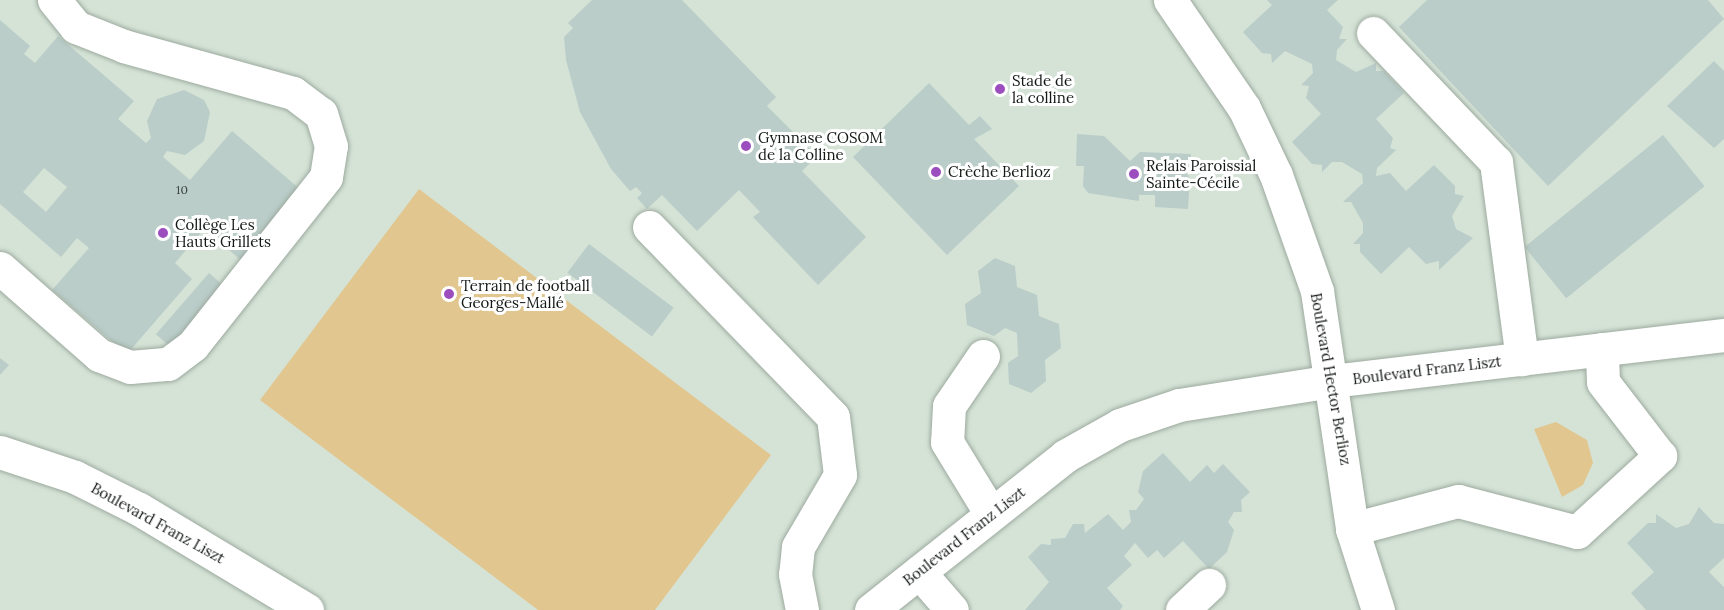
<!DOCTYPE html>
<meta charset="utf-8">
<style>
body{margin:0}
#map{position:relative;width:1724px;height:610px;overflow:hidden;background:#d5e3d7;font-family:Lora,serif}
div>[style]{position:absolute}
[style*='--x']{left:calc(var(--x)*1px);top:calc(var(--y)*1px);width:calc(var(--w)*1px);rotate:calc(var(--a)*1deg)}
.green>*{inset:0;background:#e1c78f}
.building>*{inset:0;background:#bacdc9;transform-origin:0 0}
.roads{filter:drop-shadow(0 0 2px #9daa9f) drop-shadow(0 0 2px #9daa9f)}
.minor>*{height:33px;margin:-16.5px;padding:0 16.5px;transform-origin:16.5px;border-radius:16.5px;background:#fff}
.dots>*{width:16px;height:16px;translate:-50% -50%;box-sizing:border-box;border:3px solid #fff;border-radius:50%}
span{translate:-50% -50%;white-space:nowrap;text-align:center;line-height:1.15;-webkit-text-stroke:6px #fff;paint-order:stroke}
.number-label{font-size:12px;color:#3d4541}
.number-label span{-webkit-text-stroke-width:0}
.poi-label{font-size:15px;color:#131814}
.left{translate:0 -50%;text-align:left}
.street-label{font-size:15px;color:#131814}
</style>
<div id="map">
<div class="green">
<i style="clip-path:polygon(419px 189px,771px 455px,655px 610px,538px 610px,260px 400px)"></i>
<i style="clip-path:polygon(1556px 422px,1587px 440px,1593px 463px,1583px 485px,1562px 497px,1534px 429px)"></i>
</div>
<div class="building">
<i style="clip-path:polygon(592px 0,682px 0,776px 97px,767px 106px,817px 156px,802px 171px,866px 237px,818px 285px,753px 217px,760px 212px,739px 190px,697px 231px,662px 195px,647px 209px,637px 198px,642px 193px,636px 187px,630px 191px,611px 169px,580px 112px,566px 60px,564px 37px,573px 28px,568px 23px)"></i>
<i style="clip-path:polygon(1267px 0,1338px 0,1327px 10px,1343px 27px,1339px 39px,1347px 39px,1337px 50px,1336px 60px,1356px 72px,1376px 63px,1376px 71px,1384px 71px,1404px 93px,1376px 119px,1393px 138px,1390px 148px,1396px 150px,1377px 168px,1376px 176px,1390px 173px,1406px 191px,1434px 165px,1455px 186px,1455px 194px,1464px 196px,1452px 216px,1456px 229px,1473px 238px,1439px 270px,1439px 261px,1426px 264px,1409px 247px,1381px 274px,1360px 252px,1360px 244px,1353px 244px,1363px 233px,1363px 223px,1351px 202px,1343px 202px,1363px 183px,1362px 174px,1342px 162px,1332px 162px,1322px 172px,1322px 165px,1312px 164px,1292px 142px,1321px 114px,1306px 98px,1309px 86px,1301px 85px,1313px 73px,1312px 64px,1285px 51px,1272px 63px,1271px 54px,1262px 53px,1243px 32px,1272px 5px)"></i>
<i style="clip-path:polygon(1427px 0,1708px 0,1724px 19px,1548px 186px,1399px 27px)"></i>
<i style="clip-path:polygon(evenodd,0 20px,30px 46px,24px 54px,35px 63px,58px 36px,134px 101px,118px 119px,146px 143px,151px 138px,147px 121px,157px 99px,184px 90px,204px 100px,210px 112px,204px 141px,185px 155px,167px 151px,163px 157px,190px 180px,232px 131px,309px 197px,248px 266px,204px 229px,175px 263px,192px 279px,127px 354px,52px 290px,89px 248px,77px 238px,61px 257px,0 204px,0 20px,44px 168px,67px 187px,46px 212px,23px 192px,44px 168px)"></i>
<i style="clip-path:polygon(1714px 61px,1724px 71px,1724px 139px,1714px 148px,1667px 106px)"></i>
<i style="clip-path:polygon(929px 83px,969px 125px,980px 116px,992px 129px,974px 139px,1019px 186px,947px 255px,853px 157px)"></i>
<i style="clip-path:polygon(1077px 134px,1104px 136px,1130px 161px,1140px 152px,1191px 154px,1190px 171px,1185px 171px,1190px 178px,1188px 209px,1155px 207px,1155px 195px,1139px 195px,1139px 201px,1088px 193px,1083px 186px,1084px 166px,1076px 166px)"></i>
<i style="left:1663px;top:135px;width:66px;height:178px;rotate:51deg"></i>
<i style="left:589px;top:244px;width:106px;height:36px;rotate:37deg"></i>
<i style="clip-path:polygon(995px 258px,1015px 266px,1017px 287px,1037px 295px,1039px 316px,1059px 324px,1061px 348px,1045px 360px,1046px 381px,1031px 393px,1009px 384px,1008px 363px,1018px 356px,1017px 333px,1005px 328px,994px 336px,967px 325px,965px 304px,981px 293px,978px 271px)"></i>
<i style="left:209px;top:273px;width:28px;height:81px;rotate:41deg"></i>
<i style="clip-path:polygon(0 358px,9px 365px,0 375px)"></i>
<i style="clip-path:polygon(1163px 453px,1190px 482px,1207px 465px,1214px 473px,1223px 464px,1250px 492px,1241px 500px,1242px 512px,1234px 512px,1228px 522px,1234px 530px,1227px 552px,1209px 569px,1183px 541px,1164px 558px,1157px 550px,1148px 558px,1135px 543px,1124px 556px,1132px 565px,1107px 588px,1123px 606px,1120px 610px,1025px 610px,1049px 582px,1028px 557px,1041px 544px,1051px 545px,1051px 539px,1065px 538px,1073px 524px,1084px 524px,1085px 533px,1108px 514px,1123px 530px,1131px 522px,1129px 510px,1136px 510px,1144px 499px,1138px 492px,1143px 471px)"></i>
<i style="clip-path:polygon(1699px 507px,1714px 523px,1724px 524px,1724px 558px,1709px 572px,1724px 587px,1724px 610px,1646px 610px,1631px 593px,1654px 572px,1627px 543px,1648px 523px,1656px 523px,1656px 514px,1676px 528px,1689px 524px)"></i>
</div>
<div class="roads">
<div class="minor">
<i style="--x:1170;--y:0;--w:131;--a:55.6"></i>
<i style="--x:1244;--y:108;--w:74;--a:64.5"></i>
<i style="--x:1276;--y:175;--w:123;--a:70.5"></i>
<i style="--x:1317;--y:291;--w:241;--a:81.6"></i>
<i style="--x:1352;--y:529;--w:85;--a:72.2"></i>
<i style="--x:1373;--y:33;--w:178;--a:46.4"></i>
<i style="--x:1496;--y:162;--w:199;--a:82.5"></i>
<i style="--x:649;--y:227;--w:264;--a:45.9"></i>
<i style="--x:833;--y:417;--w:58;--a:83.1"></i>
<i style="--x:840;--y:475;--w:83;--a:120.3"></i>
<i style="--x:798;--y:547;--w:27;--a:96"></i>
<i style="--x:795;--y:574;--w:37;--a:79"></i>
<i style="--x:0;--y:268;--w:132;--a:41.3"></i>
<i style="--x:99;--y:355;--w:33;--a:21"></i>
<i style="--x:130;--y:367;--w:38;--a:-5"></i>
<i style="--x:168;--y:364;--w:31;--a:-37"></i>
<i style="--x:193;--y:345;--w:214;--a:-51.6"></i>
<i style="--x:326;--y:177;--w:31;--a:-81"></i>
<i style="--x:331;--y:146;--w:34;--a:-107"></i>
<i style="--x:321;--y:114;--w:35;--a:-143"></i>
<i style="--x:293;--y:93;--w:175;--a:-164.5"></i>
<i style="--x:124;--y:46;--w:52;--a:-158.4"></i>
<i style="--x:76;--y:27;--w:35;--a:-129"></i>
<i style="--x:983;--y:356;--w:60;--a:124.2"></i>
<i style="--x:949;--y:406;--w:36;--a:93"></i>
<i style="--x:947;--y:442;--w:84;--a:58.6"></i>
<i style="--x:0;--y:452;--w:79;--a:18.4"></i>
<i style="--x:75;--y:477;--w:72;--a:26.6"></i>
<i style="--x:139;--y:509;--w:196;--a:31"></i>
<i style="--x:1352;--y:529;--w:110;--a:-14.8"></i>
<i style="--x:1458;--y:501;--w:123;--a:14.6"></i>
<i style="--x:1577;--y:532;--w:113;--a:-42.5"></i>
<i style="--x:1660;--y:456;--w:93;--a:-127.6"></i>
<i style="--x:1603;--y:382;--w:33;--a:-92"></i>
<i style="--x:919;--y:572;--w:50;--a:49"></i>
<i style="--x:871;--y:610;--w:248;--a:-38.4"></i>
<i style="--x:1065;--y:456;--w:63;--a:-29.4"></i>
<i style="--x:1120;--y:425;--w:62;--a:-18.7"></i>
<i style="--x:1179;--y:405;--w:155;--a:-8.9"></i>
<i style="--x:1332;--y:381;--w:395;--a:-6.7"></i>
<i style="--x:1182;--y:610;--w:37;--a:-43"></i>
</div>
</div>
<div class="dots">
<i style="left:1000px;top:89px;background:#9c4ebf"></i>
<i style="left:746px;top:146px;background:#9c4ebf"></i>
<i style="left:936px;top:172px;background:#9c4ebf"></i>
<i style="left:1134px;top:174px;background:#9c4ebf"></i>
<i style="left:163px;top:233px;background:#9c4ebf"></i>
<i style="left:449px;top:294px;background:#9c4ebf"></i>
</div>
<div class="number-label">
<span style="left:182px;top:190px">10</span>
</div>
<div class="poi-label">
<span class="left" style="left:1012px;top:89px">Stade de<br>la colline</span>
<span class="left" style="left:758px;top:146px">Gymnase COSOM<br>de la Colline</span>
<span class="left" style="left:1146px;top:174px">Relais Paroissial<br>Sainte-Cécile</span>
<span class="left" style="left:948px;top:172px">Crèche Berlioz</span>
<span class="left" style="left:175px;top:233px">Collège Les<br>Hauts Grillets</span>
<span class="left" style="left:461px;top:294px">Terrain de football<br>Georges-Mallé</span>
</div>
<div class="street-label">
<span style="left:1427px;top:370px;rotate:-7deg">Boulevard Franz Liszt</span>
<span style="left:1331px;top:379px;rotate:80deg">Boulevard Hector Berlioz</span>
<span style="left:158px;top:523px;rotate:29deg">Boulevard Franz Liszt</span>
<span style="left:964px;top:536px;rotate:-38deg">Boulevard Franz Liszt</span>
</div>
</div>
